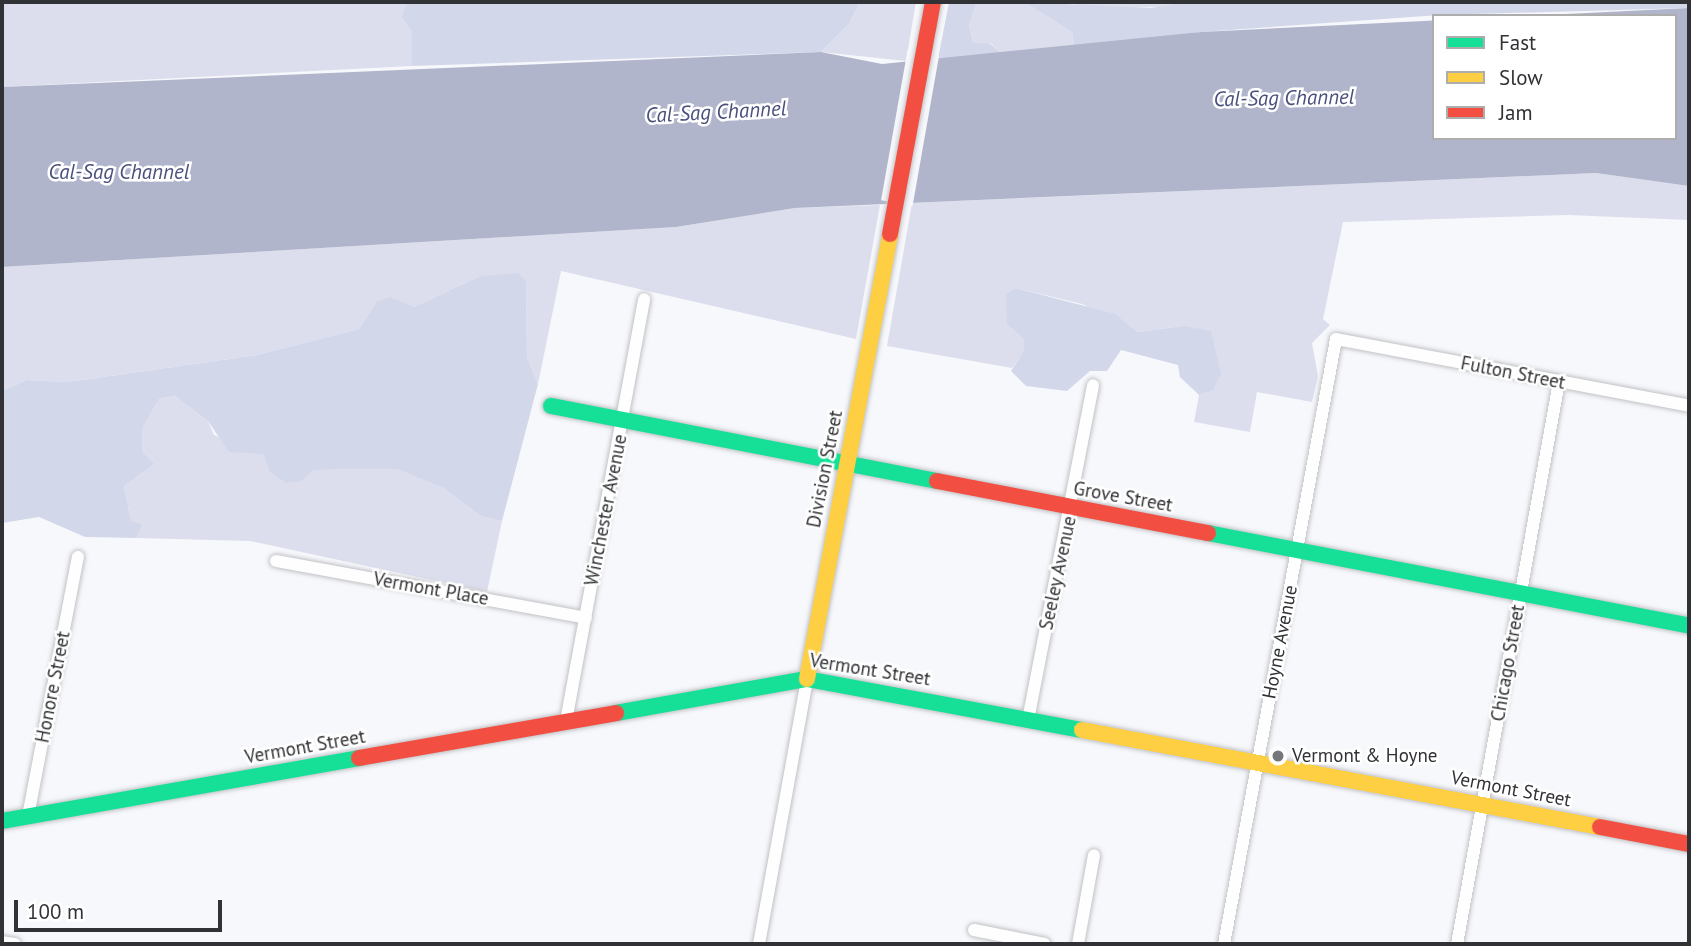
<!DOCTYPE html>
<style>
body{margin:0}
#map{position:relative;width:1691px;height:946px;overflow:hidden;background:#f7f8fc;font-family:"PT Sans",sans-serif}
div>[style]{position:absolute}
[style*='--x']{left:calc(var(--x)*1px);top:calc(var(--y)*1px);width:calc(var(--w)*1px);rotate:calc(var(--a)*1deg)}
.green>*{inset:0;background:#dcdeed}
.forest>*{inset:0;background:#d3d7ea}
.water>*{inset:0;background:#b1b5cb}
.pier>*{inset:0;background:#f7f8fc;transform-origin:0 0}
.roads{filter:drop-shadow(0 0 2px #c1c2c5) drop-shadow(0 0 2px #c1c2c5)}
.street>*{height:12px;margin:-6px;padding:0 6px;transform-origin:6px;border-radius:6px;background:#fefeff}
.fast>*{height:16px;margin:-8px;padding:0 8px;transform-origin:8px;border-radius:8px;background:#16e098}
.slow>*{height:16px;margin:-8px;padding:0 8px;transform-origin:8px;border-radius:8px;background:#ffcf43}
.jam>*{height:16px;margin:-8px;padding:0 8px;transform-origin:8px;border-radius:8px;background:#f24e42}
.dots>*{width:19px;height:19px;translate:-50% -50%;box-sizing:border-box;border:4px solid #fff;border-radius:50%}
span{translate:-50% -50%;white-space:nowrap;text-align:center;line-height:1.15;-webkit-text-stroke:5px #fff;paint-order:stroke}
.street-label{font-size:19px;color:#313235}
.poi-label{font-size:19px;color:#313235}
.left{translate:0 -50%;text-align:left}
.water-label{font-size:21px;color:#4a507c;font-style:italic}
.frame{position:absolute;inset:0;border:4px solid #313235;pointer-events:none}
.legend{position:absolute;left:1432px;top:14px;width:245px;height:126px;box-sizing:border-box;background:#fff;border:2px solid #adadae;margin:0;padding:9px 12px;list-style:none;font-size:21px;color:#313235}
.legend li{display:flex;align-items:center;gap:14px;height:35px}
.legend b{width:35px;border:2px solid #adadae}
.scale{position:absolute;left:14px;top:900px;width:208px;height:32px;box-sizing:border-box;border:4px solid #313235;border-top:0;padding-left:9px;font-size:21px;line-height:24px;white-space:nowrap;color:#313235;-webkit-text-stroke:5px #fff;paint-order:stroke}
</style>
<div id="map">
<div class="green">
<i style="clip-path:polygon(2px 2px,407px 2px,401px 17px,412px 32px,412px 66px,2px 87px)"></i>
<i style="clip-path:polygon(860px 2px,916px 2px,906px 61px,821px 52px,849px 24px)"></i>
<i style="clip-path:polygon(977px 2px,1024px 2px,1072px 32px,1074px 48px,1003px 54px,990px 43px,973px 42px,969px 25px)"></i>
<i style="clip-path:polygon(1075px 2px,1188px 2px,1181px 7px,1079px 8px)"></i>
<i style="clip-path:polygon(1596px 173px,1689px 186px,1689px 220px,1568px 215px,1343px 222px,1323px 319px,1330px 325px,1312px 343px,1318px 376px,1312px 402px,1257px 392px,1250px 432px,1194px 422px,1199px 395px,1212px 391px,1183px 326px,1137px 332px,1082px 304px,1016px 288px,1007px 324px,1025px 339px,1024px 351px,1012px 368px,887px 346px,912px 203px)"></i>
<i style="clip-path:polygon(880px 205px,856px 339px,561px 271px,538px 384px,527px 357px,526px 282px,480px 276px,414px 307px,376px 302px,359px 329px,257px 355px,68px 382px,27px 380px,2px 391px,2px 267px,676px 227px,795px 208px)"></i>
<i style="clip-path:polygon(175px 396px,208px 421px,214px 435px,264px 454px,302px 481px,314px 470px,396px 469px,445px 489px,480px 516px,502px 521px,487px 592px,250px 541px,137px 538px,143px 524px,131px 521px,124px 486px,155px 464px,142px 451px,143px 427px,159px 399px)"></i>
</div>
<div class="forest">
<i style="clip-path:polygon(407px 2px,860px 2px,849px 24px,821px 52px,412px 66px,412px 32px,401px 17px)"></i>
<i style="clip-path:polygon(949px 2px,977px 2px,969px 25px,973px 42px,989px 43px,1003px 54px,938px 59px)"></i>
<i style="clip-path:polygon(1024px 2px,1151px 8px,1188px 2px,1689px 2px,1689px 8px,1440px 15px,1201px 32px,1074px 48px,1072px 32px)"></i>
<i style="clip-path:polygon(518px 273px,526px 282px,527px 357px,538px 384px,502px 521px,480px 516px,445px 489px,396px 469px,314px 470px,302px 481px,286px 483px,270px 472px,264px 454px,229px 452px,208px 421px,175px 396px,159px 399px,143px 427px,142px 451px,155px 464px,124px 486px,131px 521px,143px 524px,137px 538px,85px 537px,39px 517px,2px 523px,2px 391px,27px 380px,68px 382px,257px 355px,359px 329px,376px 302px,390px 297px,414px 307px,480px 276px)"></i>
<i style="clip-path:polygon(1016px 288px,1115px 314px,1137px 332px,1183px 326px,1211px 331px,1221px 374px,1212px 391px,1199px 395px,1180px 377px,1178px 365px,1121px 350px,1107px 371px,1090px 371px,1067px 391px,1026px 386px,1011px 371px,1024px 350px,1024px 339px,1007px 324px,1006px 294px)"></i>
</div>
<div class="water">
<i style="clip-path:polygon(evenodd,1689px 8px,1689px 186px,1596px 173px,795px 208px,676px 227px,2px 267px,2px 87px,821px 52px,882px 64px,1201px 32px,1689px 8px,1434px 16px,1675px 16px,1675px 138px,1434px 138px,1434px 16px)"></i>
</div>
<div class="pier">
<i style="left:939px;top:56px;width:152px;height:32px;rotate:100deg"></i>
</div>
<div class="roads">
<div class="street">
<i style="--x:276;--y:561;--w:315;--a:10.4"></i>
<i style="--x:1028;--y:720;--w:341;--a:-79"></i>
<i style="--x:566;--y:721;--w:429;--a:-79.5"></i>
<i style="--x:28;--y:816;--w:264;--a:-79.1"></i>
<i style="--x:974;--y:930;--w:72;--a:11.2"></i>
<i style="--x:2;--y:942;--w:13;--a:9"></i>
<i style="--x:759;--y:944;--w:269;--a:-79.7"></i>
<i style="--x:1078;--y:944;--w:90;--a:-79.8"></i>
<i style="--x:1224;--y:944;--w:615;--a:-79.51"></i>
<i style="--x:1336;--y:339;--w:359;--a:10.7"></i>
<i style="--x:1457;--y:944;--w:571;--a:-79.71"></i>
</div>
<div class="fast">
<i style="--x:551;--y:406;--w:393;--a:11"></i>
<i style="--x:1208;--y:533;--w:490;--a:10.9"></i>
<i style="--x:616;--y:713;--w:194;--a:-10.1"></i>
<i style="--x:807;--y:679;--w:280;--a:10.5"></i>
<i style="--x:2;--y:821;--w:363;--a:-10"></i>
</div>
<div class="slow">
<i style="--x:807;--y:679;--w:453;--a:-79.4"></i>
<i style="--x:1082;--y:730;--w:527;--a:10.61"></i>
</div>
<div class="jam">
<i style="--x:890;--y:234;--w:236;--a:-79.5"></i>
<i style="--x:937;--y:481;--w:276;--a:10.9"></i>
<i style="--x:359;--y:758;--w:261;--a:-9.9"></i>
<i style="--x:1600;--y:827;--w:91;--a:10.8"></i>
</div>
</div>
<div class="dots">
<i style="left:1278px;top:756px;background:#76777b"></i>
</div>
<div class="street-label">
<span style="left:1513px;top:373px;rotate:11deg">Fulton Street</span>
<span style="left:825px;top:469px;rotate:-79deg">Division Street</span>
<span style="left:1123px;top:497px;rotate:10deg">Grove Street</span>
<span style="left:606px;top:510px;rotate:-79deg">Winchester Avenue</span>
<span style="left:1058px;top:573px;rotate:-78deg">Seeley Avenue</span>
<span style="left:431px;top:589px;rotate:10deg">Vermont Place</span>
<span style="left:1280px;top:642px;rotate:-79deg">Hoyne Avenue</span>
<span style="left:1508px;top:663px;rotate:-80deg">Chicago Street</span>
<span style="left:870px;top:670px;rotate:9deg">Vermont Street</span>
<span style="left:53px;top:687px;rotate:-79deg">Honore Street</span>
<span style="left:305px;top:747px;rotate:-10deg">Vermont Street</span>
<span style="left:1511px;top:789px;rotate:11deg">Vermont Street</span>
</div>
<div class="poi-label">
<span class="left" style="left:1292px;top:756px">Vermont &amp; Hoyne</span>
</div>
<div class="water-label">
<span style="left:1284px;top:98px;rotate:-1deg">Cal-Sag Channel</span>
<span style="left:716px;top:112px;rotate:-3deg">Cal-Sag Channel</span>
<span style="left:119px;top:172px">Cal-Sag Channel</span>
</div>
<div class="frame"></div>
<ul class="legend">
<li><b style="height:9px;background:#16e098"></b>Fast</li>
<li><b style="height:9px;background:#ffcf43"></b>Slow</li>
<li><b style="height:9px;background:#f24e42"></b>Jam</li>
</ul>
<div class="scale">100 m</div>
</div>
